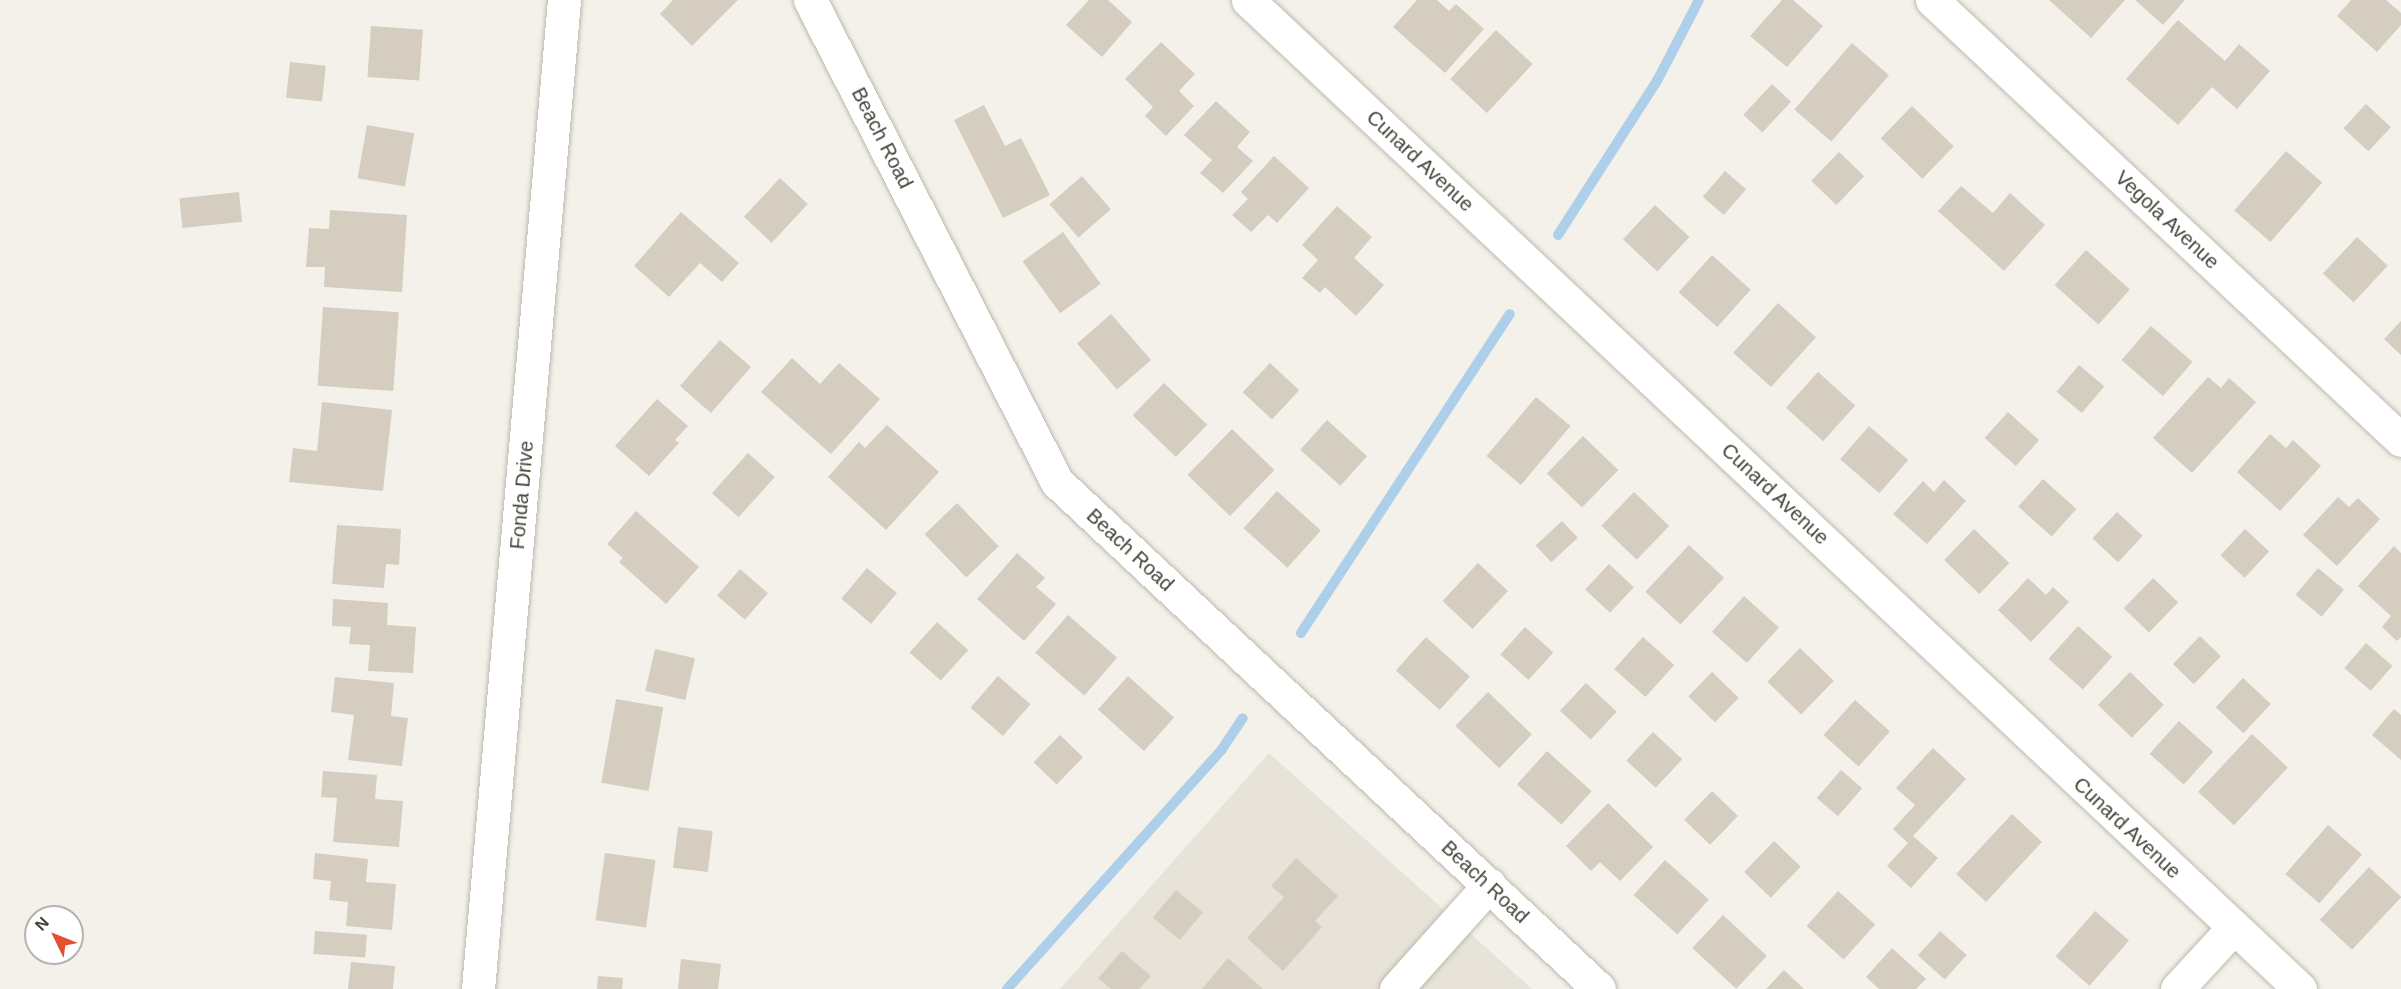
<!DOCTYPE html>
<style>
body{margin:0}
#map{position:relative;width:2401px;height:989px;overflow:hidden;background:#f3f1ea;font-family:Helvetica,sans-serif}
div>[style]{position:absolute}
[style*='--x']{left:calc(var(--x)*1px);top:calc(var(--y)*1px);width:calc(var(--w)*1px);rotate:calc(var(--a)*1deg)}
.residential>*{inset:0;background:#e7e3d9}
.stream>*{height:10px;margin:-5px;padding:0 5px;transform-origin:5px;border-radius:5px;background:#adcfe9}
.building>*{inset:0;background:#d4cdc0;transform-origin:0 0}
.roads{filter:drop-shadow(0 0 2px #beb9ad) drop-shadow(0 0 2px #beb9ad)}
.minor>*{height:33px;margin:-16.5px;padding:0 16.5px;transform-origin:16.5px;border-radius:16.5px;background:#fff}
.tertiary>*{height:33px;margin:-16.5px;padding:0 16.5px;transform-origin:16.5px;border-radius:16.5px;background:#fff}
span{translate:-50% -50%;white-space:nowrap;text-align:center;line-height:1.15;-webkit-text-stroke:6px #fff;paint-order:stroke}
.street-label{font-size:20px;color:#464239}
.north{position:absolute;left:24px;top:905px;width:60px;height:60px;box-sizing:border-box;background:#fff;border:2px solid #b5b3b0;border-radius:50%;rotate:313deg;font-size:16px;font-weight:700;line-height:24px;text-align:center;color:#464239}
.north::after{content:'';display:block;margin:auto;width:21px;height:27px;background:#e45130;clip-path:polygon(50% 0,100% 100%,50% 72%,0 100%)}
</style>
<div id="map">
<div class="residential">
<i style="clip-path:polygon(1269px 753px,1532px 989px,1060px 989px)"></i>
</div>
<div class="stream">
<i style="--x:1558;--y:235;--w:183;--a:-57.3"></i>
<i style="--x:1657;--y:81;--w:91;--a:-62.6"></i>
<i style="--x:1301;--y:633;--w:381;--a:-56.8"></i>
<i style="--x:1007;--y:989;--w:322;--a:-48.1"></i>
<i style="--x:1222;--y:749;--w:37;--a:-56"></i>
</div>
<div class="building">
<i style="clip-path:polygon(673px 0,738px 0,692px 46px,660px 14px)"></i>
<i style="clip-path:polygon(1089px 0,1108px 0,1132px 22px,1102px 57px,1066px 25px)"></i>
<i style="clip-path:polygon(1417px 0,1437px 0,1449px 11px,1456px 4px,1484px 29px,1445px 73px,1393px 27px)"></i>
<i style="clip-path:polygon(1782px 0,1793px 0,1823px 26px,1787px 67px,1750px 36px)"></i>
<i style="clip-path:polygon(2049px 0,2125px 0,2091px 38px)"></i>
<i style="clip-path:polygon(2135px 0,2185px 0,2163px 25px)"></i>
<i style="clip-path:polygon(2351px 0,2386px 0,2401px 13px,2401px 25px,2377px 52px,2337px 16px)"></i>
<i style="clip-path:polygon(2178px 20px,2225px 61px,2239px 44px,2270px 71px,2237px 109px,2212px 87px,2178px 125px,2126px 79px)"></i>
<i style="left:371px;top:26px;width:52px;height:51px;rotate:4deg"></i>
<i style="left:1496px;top:30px;width:50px;height:67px;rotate:43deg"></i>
<i style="clip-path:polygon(1161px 42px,1195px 74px,1179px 91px,1194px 106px,1166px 136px,1145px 116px,1153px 107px,1125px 79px)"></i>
<i style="left:1852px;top:43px;width:49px;height:88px;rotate:41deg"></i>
<i style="left:290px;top:62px;width:36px;height:36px;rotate:6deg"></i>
<i style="left:1772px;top:84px;width:26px;height:42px;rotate:43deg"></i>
<i style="clip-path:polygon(1216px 101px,1250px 132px,1237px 147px,1253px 161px,1223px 193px,1200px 173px,1212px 160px,1184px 135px)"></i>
<i style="left:2366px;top:104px;width:34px;height:33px;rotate:43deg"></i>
<i style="clip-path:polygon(984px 105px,1005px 146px,1021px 138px,1050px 195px,1003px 218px,954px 120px)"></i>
<i style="left:1912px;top:106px;width:58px;height:45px;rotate:44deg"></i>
<i style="left:367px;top:125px;width:48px;height:54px;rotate:10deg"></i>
<i style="left:2286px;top:151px;width:48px;height:79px;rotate:41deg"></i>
<i style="left:1839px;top:152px;width:35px;height:40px;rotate:44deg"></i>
<i style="clip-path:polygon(1274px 156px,1309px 188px,1277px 223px,1268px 215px,1251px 232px,1232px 215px,1248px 199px,1241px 192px)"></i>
<i style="left:1725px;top:171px;width:28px;height:34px;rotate:41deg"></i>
<i style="left:1082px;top:176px;width:44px;height:43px;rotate:49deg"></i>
<i style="left:780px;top:178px;width:38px;height:53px;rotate:43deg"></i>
<i style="clip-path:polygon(1961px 186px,1993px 213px,2010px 193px,2045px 225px,2004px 271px,1938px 211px)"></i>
<i style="left:239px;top:192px;width:30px;height:60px;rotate:84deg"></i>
<i style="left:1655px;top:205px;width:47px;height:47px;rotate:43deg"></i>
<i style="clip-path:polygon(1337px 206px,1372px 237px,1354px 258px,1384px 285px,1356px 316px,1325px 287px,1320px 293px,1302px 278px,1318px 260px,1302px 245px)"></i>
<i style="clip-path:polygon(330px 210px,407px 215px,402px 292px,324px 287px,325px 267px,306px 267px,309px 228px,329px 229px)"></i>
<i style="clip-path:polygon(681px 212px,739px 263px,722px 282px,700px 263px,669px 297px,634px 266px)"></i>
<i style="left:1063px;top:232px;width:64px;height:50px;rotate:54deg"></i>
<i style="left:2357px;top:237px;width:42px;height:50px;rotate:43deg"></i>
<i style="left:2086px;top:250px;width:59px;height:47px;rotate:42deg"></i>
<i style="left:1712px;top:255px;width:52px;height:50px;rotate:42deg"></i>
<i style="left:1778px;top:303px;width:51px;height:67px;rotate:42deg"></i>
<i style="left:323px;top:307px;width:76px;height:79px;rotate:4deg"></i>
<i style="left:1111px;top:314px;width:61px;height:45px;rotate:49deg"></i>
<i style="clip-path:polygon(2401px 321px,2401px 355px,2384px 339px)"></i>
<i style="left:2151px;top:326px;width:55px;height:45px;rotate:41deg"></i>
<i style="left:720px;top:340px;width:41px;height:61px;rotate:41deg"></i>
<i style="clip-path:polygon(792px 358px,820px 384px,839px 363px,880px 399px,831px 454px,761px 392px)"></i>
<i style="left:1270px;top:363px;width:40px;height:40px;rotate:43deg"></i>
<i style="left:2079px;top:365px;width:33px;height:35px;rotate:40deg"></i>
<i style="left:1818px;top:372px;width:50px;height:48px;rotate:42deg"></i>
<i style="clip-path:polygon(2208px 377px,2221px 388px,2229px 378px,2256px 402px,2192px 473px,2153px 438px)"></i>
<i style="left:1164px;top:383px;width:60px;height:45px;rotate:44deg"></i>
<i style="left:1536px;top:397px;width:45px;height:77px;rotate:40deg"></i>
<i style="clip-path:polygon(657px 399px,688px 426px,675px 440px,679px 443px,649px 476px,615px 446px)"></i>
<i style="clip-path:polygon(322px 402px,392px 410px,383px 491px,289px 482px,293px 448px,317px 451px)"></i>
<i style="left:2008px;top:412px;width:42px;height:35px;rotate:42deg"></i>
<i style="left:1327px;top:420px;width:54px;height:40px;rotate:42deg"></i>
<i style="clip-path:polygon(887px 425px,939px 472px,886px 530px,828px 477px,859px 442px,865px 448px)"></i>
<i style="left:1869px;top:426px;width:52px;height:44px;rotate:41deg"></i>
<i style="left:1232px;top:429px;width:59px;height:64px;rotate:44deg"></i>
<i style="clip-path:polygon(2270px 434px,2286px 448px,2293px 440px,2321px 466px,2280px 511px,2237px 472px)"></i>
<i style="left:1583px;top:436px;width:49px;height:52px;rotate:44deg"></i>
<i style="left:748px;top:453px;width:36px;height:54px;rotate:42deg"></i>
<i style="left:2043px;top:479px;width:45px;height:37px;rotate:42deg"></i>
<i style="clip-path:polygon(1944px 480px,1966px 501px,1927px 544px,1893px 514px,1923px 481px,1934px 492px)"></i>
<i style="left:1277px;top:491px;width:59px;height:50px;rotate:42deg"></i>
<i style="left:1634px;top:492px;width:49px;height:47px;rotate:44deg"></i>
<i style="clip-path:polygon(2338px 497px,2349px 507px,2358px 498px,2380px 519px,2337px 566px,2303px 535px)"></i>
<i style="left:957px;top:503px;width:60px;height:45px;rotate:46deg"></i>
<i style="clip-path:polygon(636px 511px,699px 567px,666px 604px,619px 562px,623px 558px,607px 544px)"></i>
<i style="left:2117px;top:512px;width:35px;height:36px;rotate:43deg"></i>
<i style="left:1562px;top:521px;width:23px;height:36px;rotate:47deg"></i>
<i style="clip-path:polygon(337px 525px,401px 529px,399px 565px,386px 564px,384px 588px,332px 584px)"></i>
<i style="left:1974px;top:529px;width:49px;height:43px;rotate:44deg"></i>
<i style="left:2245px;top:529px;width:33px;height:36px;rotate:43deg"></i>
<i style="left:1689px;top:545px;width:48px;height:64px;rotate:43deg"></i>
<i style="clip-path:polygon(2394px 546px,2401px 553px,2401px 637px,2397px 641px,2382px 627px,2391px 616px,2358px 586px)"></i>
<i style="clip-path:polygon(1017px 553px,1045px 578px,1036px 587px,1056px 604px,1024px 641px,977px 599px)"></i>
<i style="left:1478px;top:563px;width:41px;height:52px;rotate:43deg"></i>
<i style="left:1609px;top:564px;width:34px;height:35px;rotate:43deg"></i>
<i style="left:867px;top:568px;width:39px;height:40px;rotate:40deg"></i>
<i style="left:2318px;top:568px;width:34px;height:35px;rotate:40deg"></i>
<i style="left:740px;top:569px;width:37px;height:35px;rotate:41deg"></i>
<i style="clip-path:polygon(2028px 578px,2046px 595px,2053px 587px,2069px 602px,2031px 642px,1998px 610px)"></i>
<i style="left:2153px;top:578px;width:35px;height:42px;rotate:44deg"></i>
<i style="left:1744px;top:596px;width:47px;height:48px;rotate:42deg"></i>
<i style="clip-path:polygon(333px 599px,388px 603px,387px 625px,416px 627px,413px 673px,368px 671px,370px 645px,349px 644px,351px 627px,332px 626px)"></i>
<i style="left:1068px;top:615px;width:65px;height:50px;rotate:41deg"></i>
<i style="left:937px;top:622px;width:42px;height:41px;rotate:42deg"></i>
<i style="left:2078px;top:626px;width:46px;height:44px;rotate:42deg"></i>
<i style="left:1525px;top:627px;width:38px;height:37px;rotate:42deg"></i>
<i style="left:2200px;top:636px;width:29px;height:39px;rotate:44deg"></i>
<i style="left:1426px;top:637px;width:59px;height:45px;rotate:42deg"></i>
<i style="left:1643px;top:637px;width:42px;height:43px;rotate:42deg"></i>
<i style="left:2366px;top:643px;width:35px;height:33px;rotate:41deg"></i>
<i style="left:1800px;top:648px;width:47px;height:47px;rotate:44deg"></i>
<i style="left:655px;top:649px;width:41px;height:43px;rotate:13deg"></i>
<i style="left:1712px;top:672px;width:37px;height:34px;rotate:44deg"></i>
<i style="left:2130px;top:672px;width:47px;height:46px;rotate:44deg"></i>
<i style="left:998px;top:676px;width:43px;height:42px;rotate:41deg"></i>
<i style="left:1128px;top:676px;width:62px;height:45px;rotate:42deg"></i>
<i style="clip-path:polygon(335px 677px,394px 683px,391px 716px,408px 718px,402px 766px,348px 760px,354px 715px,331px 712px)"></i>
<i style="left:2243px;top:678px;width:38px;height:40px;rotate:43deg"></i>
<i style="left:1586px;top:683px;width:42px;height:38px;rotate:43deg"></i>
<i style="left:1488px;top:692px;width:61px;height:47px;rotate:44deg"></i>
<i style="left:616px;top:699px;width:48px;height:85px;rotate:10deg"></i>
<i style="left:1855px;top:700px;width:47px;height:47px;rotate:42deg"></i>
<i style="clip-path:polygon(2394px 709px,2401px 715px,2401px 760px,2372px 735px)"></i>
<i style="left:2179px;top:721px;width:46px;height:44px;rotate:42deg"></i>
<i style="left:1653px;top:732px;width:40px;height:39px;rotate:43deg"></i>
<i style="left:2252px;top:734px;width:49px;height:79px;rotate:43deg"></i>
<i style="left:1060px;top:735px;width:32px;height:38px;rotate:44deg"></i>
<i style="clip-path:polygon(1933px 748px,1966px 779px,1913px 836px,1938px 858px,1911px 888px,1887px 866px,1908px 843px,1893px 829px,1915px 805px,1896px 788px)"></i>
<i style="left:1547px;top:751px;width:60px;height:45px;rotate:42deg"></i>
<i style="left:1841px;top:770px;width:28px;height:37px;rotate:41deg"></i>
<i style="clip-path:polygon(323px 771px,377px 775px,375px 799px,403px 801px,399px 847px,333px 842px,337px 798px,321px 797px)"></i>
<i style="left:1712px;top:791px;width:36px;height:40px;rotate:44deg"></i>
<i style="clip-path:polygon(1608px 803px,1653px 847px,1620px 881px,1600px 862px,1591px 871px,1566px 846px)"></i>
<i style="left:2012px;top:814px;width:41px;height:82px;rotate:43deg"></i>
<i style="left:2328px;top:825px;width:45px;height:65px;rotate:41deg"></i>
<i style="left:678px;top:827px;width:35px;height:41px;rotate:7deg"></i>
<i style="left:1774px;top:841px;width:37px;height:43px;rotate:44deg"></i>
<i style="clip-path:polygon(315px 853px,368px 859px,366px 882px,396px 884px,392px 930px,346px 926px,348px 902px,329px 900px,331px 881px,313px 879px)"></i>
<i style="left:605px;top:853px;width:51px;height:68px;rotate:8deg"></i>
<i style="clip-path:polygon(1296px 858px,1338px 896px,1315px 921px,1322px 927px,1283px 971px,1247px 938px,1284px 897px,1271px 886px)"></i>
<i style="left:1665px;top:860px;width:59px;height:47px;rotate:42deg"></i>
<i style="left:2369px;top:867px;width:44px;height:72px;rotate:43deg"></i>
<i style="left:1176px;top:890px;width:35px;height:36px;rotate:40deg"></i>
<i style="left:1838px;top:891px;width:50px;height:47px;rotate:42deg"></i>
<i style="left:2095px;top:911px;width:45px;height:60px;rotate:41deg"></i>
<i style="left:1723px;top:915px;width:60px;height:45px;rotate:43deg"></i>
<i style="left:315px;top:931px;width:52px;height:23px;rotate:4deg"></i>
<i style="left:1940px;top:931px;width:36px;height:33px;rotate:42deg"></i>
<i style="clip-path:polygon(1892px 948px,1926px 979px,1916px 989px,1879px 989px,1866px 977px)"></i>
<i style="clip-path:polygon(1122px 951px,1151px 976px,1139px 989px,1111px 989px,1098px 978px)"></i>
<i style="clip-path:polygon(1228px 958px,1263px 989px,1202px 989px)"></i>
<i style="clip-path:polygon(681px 959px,721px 964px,718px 989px,678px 989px)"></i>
<i style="clip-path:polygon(351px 962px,395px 966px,393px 989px,348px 989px)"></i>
<i style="clip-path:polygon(1784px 970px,1804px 989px,1766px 989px)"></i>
<i style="clip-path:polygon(598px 976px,623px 978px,622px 989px,597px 989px)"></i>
</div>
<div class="roads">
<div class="minor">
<i style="--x:1248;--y:0;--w:1444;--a:43.23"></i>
<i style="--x:1932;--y:0;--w:643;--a:43.17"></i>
<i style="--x:478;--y:989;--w:993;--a:-85.03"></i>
<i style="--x:1396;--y:989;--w:140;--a:-48.2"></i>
<i style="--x:2177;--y:989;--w:83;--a:-47.4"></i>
</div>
<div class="tertiary">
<i style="--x:810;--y:0;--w:542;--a:62.87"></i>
<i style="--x:1057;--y:482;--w:742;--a:43.09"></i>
</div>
</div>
<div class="street-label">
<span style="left:882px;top:138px;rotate:63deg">Beach Road</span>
<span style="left:1420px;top:161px;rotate:43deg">Cunard Avenue</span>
<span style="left:2167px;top:220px;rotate:43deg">Vegola Avenue</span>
<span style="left:1775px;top:494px;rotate:43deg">Cunard Avenue</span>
<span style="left:522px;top:495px;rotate:-85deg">Fonda Drive</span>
<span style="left:1130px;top:550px;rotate:43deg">Beach Road</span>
<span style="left:2127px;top:828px;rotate:43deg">Cunard Avenue</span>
<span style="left:1485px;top:882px;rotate:43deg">Beach Road</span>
</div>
<div class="north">N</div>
</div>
